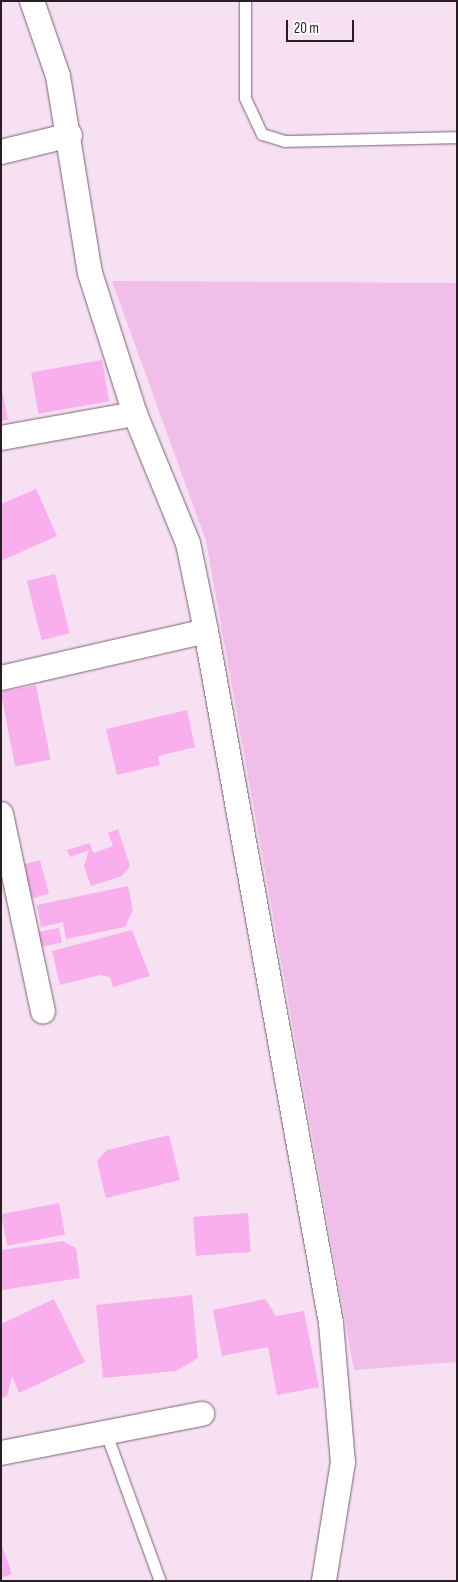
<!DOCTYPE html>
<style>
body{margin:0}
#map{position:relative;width:458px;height:1582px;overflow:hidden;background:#f6e0f2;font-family:"Sofia Sans Condensed",sans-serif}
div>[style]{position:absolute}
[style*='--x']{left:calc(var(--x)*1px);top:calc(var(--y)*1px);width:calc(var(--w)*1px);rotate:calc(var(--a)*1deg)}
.green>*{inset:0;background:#f0bee8}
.building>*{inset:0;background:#f9aeee;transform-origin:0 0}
.roads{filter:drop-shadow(0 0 1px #766373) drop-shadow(0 0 1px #766373)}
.service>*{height:11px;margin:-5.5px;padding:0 5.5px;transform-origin:5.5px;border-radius:5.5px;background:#fff}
.minor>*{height:24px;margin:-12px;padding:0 12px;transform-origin:12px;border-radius:12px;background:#fff}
span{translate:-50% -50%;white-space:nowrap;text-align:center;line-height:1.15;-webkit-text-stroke:4.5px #fff;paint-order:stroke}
.frame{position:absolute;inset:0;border:2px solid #271f25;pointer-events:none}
.scale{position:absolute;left:286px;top:20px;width:68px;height:22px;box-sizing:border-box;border:2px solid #271f25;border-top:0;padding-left:6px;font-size:15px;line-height:18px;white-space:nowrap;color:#271f25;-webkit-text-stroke:4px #fff;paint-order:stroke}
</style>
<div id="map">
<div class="green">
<i style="clip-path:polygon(112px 281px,457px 283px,457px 1362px,354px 1370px,206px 541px)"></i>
</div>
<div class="building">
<i style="left:102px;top:360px;width:42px;height:72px;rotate:80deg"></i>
<i style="clip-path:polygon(1px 385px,8px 420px,1px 421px)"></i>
<i style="clip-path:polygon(36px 489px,57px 536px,1px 561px,1px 504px)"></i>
<i style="left:55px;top:574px;width:61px;height:29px;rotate:76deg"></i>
<i style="left:36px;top:685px;width:76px;height:36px;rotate:79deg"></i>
<i style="clip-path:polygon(187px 710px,195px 747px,158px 756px,160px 765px,117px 775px,106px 729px)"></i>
<i style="clip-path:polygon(118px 829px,130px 866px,122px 876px,91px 886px,84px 866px,89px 850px,70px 857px,67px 850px,90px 843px,93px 853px,113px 846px,108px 833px)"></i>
<i style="left:40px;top:860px;width:35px;height:20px;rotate:75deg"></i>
<i style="clip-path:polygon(128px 886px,133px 910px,125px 927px,66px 939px,63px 922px,41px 927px,37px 905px)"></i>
<i style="left:59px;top:928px;width:15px;height:22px;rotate:79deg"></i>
<i style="clip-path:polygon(132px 930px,150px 976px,113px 987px,110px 977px,100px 975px,60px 985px,52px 951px)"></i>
<i style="clip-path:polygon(169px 1135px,180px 1180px,106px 1198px,97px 1161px,107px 1150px)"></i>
<i style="left:59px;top:1203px;width:32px;height:59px;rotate:79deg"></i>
<i style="left:248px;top:1213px;width:39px;height:55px;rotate:86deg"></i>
<i style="clip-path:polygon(63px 1241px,76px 1248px,80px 1278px,2px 1290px,1px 1250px)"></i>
<i style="clip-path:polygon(192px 1295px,198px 1358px,176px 1371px,103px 1378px,96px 1305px)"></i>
<i style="clip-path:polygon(54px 1299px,85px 1362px,19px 1393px,12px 1376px,7px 1396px,1px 1398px,1px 1324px)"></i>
<i style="clip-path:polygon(265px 1299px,276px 1316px,304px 1311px,319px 1387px,277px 1395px,268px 1347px,222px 1356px,213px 1310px)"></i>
<i style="clip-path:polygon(1px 1543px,12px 1574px,1px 1578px)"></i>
</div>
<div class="roads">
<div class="service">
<i style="--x:245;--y:1;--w:97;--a:90"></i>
<i style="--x:245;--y:98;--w:40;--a:65"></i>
<i style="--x:262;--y:134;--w:24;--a:17"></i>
<i style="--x:285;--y:141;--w:172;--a:-1.3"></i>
<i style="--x:106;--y:1433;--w:158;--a:70"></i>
</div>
<div class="minor">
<i style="--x:32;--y:1;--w:79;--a:70.9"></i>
<i style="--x:58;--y:76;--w:200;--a:80.8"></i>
<i style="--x:90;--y:273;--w:148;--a:72.3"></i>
<i style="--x:135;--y:414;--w:139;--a:67.7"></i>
<i style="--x:188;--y:543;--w:90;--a:78.4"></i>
<i style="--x:206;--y:631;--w:703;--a:79.76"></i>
<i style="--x:331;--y:1323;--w:140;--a:85.1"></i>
<i style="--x:343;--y:1462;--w:121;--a:99.1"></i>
<i style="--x:1;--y:152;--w:71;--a:-13.8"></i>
<i style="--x:1;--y:438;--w:136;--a:-10.2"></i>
<i style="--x:1;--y:678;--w:210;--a:-12.9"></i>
<i style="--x:1;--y:814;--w:202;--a:78"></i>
<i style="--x:1;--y:1453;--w:205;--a:-11"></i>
</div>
</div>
<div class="frame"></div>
<div class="scale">20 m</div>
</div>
